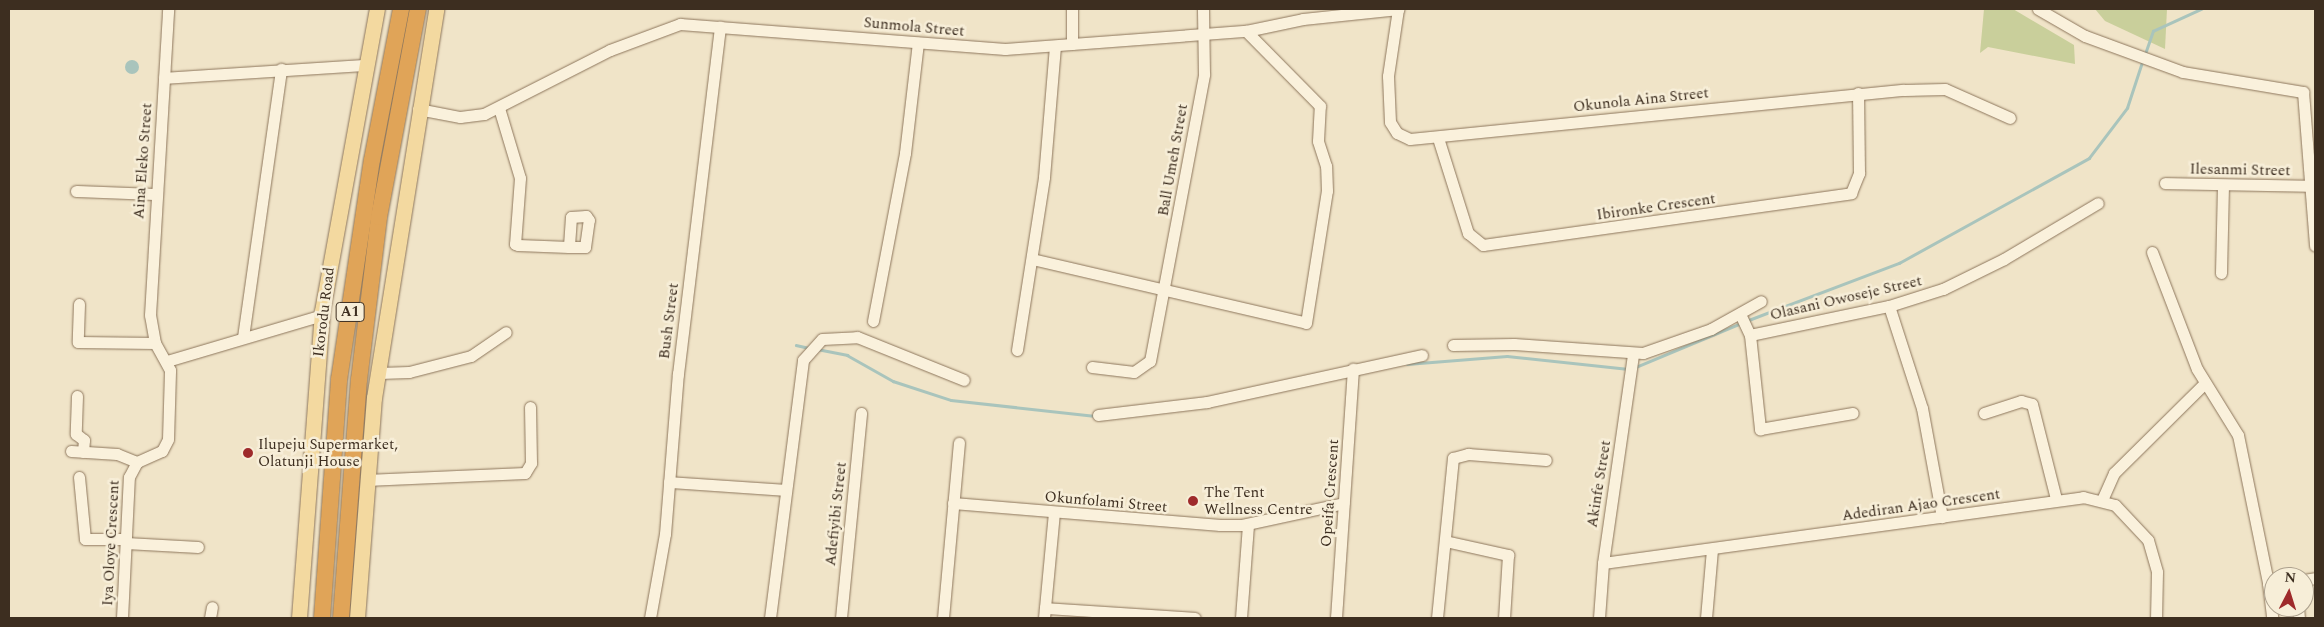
<!DOCTYPE html>
<style>
body{margin:0}
#map{position:relative;width:2324px;height:627px;overflow:hidden;background:#f0e4c8;font-family:Spectral,serif}
div>[style]{position:absolute}
[style*='--x']{left:calc(var(--x)*1px);top:calc(var(--y)*1px);width:calc(var(--w)*1px);rotate:calc(var(--a)*1deg)}
.green>*{inset:0;background:#c9cf9b}
.water>*{inset:0;background:#a9c4bc}
.round{border-radius:50%}
.stream>*{height:2.5px;margin:-1.25px;padding:0 1.25px;transform-origin:1.25px;border-radius:1.25px;background:#a9c4bc}
.roads{filter:drop-shadow(0 0 1px #8d765c) drop-shadow(0 0 1px #8d765c)}
.minor>*{height:11px;margin:-5.5px;padding:0 5.5px;transform-origin:5.5px;border-radius:5.5px;background:#faf1dc}
.major>*{height:15px;margin:-7.5px;padding:0 7.5px;transform-origin:7.5px;border-radius:7.5px;background:#f3d9a0}
.highway>*{height:16px;margin:-8px;padding:0 8px;transform-origin:8px;border-radius:8px;background:#e0a458}
.dots>*{width:14px;height:14px;translate:-50% -50%;box-sizing:border-box;border:2px solid #f7eed8;border-radius:50%}
span{translate:-50% -50%;white-space:nowrap;text-align:center;line-height:1.15;-webkit-text-stroke:5px #f7eed8;paint-order:stroke}
.shield-label span{padding:1px 4px;background:#f7eed8;border:1px solid;border-radius:4px;-webkit-text-stroke-width:0}
.shield-label{font-size:14px;color:#3d2e20;font-weight:700}
.street-label{font-size:15px;color:#3d2e20}
.poi-label{font-size:15px;color:#3d2e20}
.left{translate:0 -50%;text-align:left}
.frame{position:absolute;inset:0;border:10px solid #3d2e20;pointer-events:none}
.north{position:absolute;left:2264px;top:567px;width:50px;height:50px;box-sizing:border-box;background:#f7eed8;border:1px solid #ada18e;border-radius:50%;rotate:5deg;font-size:14px;font-weight:700;line-height:20px;text-align:center;color:#3d2e20}
.north::after{content:'';display:block;margin:auto;width:18px;height:22px;background:#9e2a2b;clip-path:polygon(50% 0,100% 100%,50% 72%,0 100%)}
</style>
<div id="map">
<div class="green">
<i style="clip-path:polygon(1984px 9px,2013px 9px,2074px 45px,2075px 64px,1988px 47px,1980px 53px)"></i>
<i style="clip-path:polygon(2095px 9px,2167px 9px,2165px 49px,2105px 21px)"></i>
</div>
<div class="water">
<i class="round" style="left:125px;top:60px;width:14px;height:14px"></i>
</div>
<div class="stream">
<i style="--x:2145;--y:54;--w:24;--a:-71"></i>
<i style="--x:2153;--y:31;--w:53;--a:-24.6"></i>
<i style="--x:1746;--y:321;--w:164;--a:-20.8"></i>
<i style="--x:1899;--y:263;--w:217;--a:-28.9"></i>
<i style="--x:2089;--y:158;--w:63;--a:-52.8"></i>
<i style="--x:2127;--y:108;--w:48;--a:-71.9"></i>
<i style="--x:796;--y:345;--w:13;--a:13"></i>
<i style="--x:817;--y:349;--w:31;--a:11"></i>
<i style="--x:847;--y:355;--w:53;--a:29.5"></i>
<i style="--x:893;--y:381;--w:61;--a:18.1"></i>
<i style="--x:951;--y:400;--w:145;--a:6.3"></i>
<i style="--x:1407;--y:364;--w:100;--a:-4.6"></i>
<i style="--x:1507;--y:356;--w:122;--a:6.1"></i>
<i style="--x:1636;--y:367;--w:114;--a:-22.7"></i>
</div>
<div class="roads">
<div class="minor">
<i style="--x:1072;--y:9;--w:35;--a:90"></i>
<i style="--x:1398;--y:9;--w:68;--a:98.5"></i>
<i style="--x:1388;--y:76;--w:46;--a:87.5"></i>
<i style="--x:1390;--y:122;--w:13;--a:58"></i>
<i style="--x:1397;--y:133;--w:14;--a:25"></i>
<i style="--x:1410;--y:139;--w:496;--a:-5.7"></i>
<i style="--x:1904;--y:90;--w:41;--a:-1.4"></i>
<i style="--x:1945;--y:89;--w:71;--a:24"></i>
<i style="--x:2038;--y:9;--w:54;--a:29.9"></i>
<i style="--x:2085;--y:36;--w:104;--a:20.2"></i>
<i style="--x:2183;--y:72;--w:122;--a:9.5"></i>
<i style="--x:2303;--y:92;--w:154;--a:85.5"></i>
<i style="--x:164;--y:78;--w:202;--a:-3.7"></i>
<i style="--x:499;--y:108;--w:73;--a:73.3"></i>
<i style="--x:520;--y:178;--w:66;--a:94.3"></i>
<i style="--x:515;--y:244;--w:3;--a:18"></i>
<i style="--x:518;--y:245;--w:51;--a:2.2"></i>
<i style="--x:569;--y:247;--w:16;--a:0"></i>
<i style="--x:585;--y:247;--w:27;--a:-82"></i>
<i style="--x:589;--y:220;--w:5;--a:-127"></i>
<i style="--x:586;--y:216;--w:15;--a:176"></i>
<i style="--x:571;--y:217;--w:30;--a:94"></i>
<i style="--x:418;--y:109;--w:43;--a:10.8"></i>
<i style="--x:460;--y:117;--w:24;--a:-7"></i>
<i style="--x:484;--y:114;--w:141;--a:-26.9"></i>
<i style="--x:610;--y:50;--w:75;--a:-20.4"></i>
<i style="--x:680;--y:24;--w:326;--a:4.4"></i>
<i style="--x:1005;--y:49;--w:242;--a:-4.3"></i>
<i style="--x:1246;--y:31;--w:58;--a:-11.9"></i>
<i style="--x:1303;--y:19;--w:96;--a:-6"></i>
<i style="--x:1438;--y:138;--w:100;--a:72.5"></i>
<i style="--x:1468;--y:233;--w:19;--a:39"></i>
<i style="--x:1483;--y:245;--w:372;--a:-8"></i>
<i style="--x:1851;--y:193;--w:22;--a:-68"></i>
<i style="--x:1859;--y:173;--w:80;--a:-90.7"></i>
<i style="--x:2165;--y:183;--w:150;--a:1.1"></i>
<i style="--x:76;--y:191;--w:79;--a:2.2"></i>
<i style="--x:2152;--y:252;--w:125;--a:69"></i>
<i style="--x:2197;--y:369;--w:78;--a:58.2"></i>
<i style="--x:2238;--y:435;--w:151;--a:78.5"></i>
<i style="--x:2268;--y:583;--w:6;--a:0"></i>
<i style="--x:1032;--y:259;--w:281;--a:13.1"></i>
<i style="--x:1306;--y:323;--w:134;--a:-81"></i>
<i style="--x:1327;--y:191;--w:25;--a:-92"></i>
<i style="--x:1326;--y:166;--w:26;--a:-108"></i>
<i style="--x:1318;--y:141;--w:35;--a:-87"></i>
<i style="--x:1320;--y:106;--w:105;--a:-134.6"></i>
<i style="--x:2221;--y:273;--w:88;--a:-88.7"></i>
<i style="--x:79;--y:304;--w:38;--a:92"></i>
<i style="--x:78;--y:342;--w:77;--a:0.7"></i>
<i style="--x:1889;--y:306;--w:107;--a:72.1"></i>
<i style="--x:1922;--y:408;--w:111;--a:79.6"></i>
<i style="--x:1741;--y:316;--w:21;--a:65"></i>
<i style="--x:1750;--y:335;--w:142;--a:-11.8"></i>
<i style="--x:1889;--y:306;--w:57;--a:-17.5"></i>
<i style="--x:1943;--y:289;--w:68;--a:-26.2"></i>
<i style="--x:2004;--y:259;--w:109;--a:-30.8"></i>
<i style="--x:873;--y:321;--w:171;--a:-79.2"></i>
<i style="--x:905;--y:153;--w:111;--a:-83.3"></i>
<i style="--x:1750;--y:335;--w:95;--a:83.9"></i>
<i style="--x:1760;--y:429;--w:94;--a:-9.8"></i>
<i style="--x:243;--y:337;--w:271;--a:-81.9"></i>
<i style="--x:1453;--y:345;--w:61;--a:-0.9"></i>
<i style="--x:1514;--y:344;--w:129;--a:4"></i>
<i style="--x:1643;--y:353;--w:72;--a:-19.4"></i>
<i style="--x:1711;--y:329;--w:57;--a:-29.2"></i>
<i style="--x:1017;--y:350;--w:175;--a:-81.1"></i>
<i style="--x:1044;--y:177;--w:131;--a:-85.2"></i>
<i style="--x:167;--y:361;--w:162;--a:-16.5"></i>
<i style="--x:1092;--y:367;--w:42;--a:6.8"></i>
<i style="--x:1134;--y:372;--w:19;--a:-35"></i>
<i style="--x:1150;--y:361;--w:292;--a:-79.3"></i>
<i style="--x:1204;--y:74;--w:65;--a:-90.9"></i>
<i style="--x:379;--y:373;--w:30;--a:-2"></i>
<i style="--x:409;--y:372;--w:64;--a:-14.5"></i>
<i style="--x:471;--y:356;--w:42;--a:-34.4"></i>
<i style="--x:77;--y:396;--w:38;--a:92"></i>
<i style="--x:76;--y:434;--w:10;--a:37"></i>
<i style="--x:84;--y:440;--w:12;--a:95"></i>
<i style="--x:1984;--y:413;--w:39;--a:-18"></i>
<i style="--x:2021;--y:401;--w:11;--a:15"></i>
<i style="--x:2032;--y:404;--w:98;--a:75.8"></i>
<i style="--x:1098;--y:415;--w:110;--a:-6.8"></i>
<i style="--x:1207;--y:402;--w:220;--a:-12.3"></i>
<i style="--x:71;--y:451;--w:46;--a:3.7"></i>
<i style="--x:117;--y:454;--w:22;--a:22"></i>
<i style="--x:79;--y:477;--w:62;--a:84.5"></i>
<i style="--x:85;--y:539;--w:41;--a:0"></i>
<i style="--x:366;--y:480;--w:159;--a:-2.5"></i>
<i style="--x:525;--y:473;--w:12;--a:-59"></i>
<i style="--x:531;--y:463;--w:56;--a:-91"></i>
<i style="--x:669;--y:482;--w:116;--a:3.9"></i>
<i style="--x:2102;--y:500;--w:30;--a:-66"></i>
<i style="--x:2114;--y:473;--w:127;--a:-44.7"></i>
<i style="--x:953;--y:503;--w:268;--a:4.7"></i>
<i style="--x:1220;--y:525;--w:22;--a:0"></i>
<i style="--x:1242;--y:525;--w:104;--a:-12.2"></i>
<i style="--x:1445;--y:541;--w:65;--a:12.5"></i>
<i style="--x:1508;--y:555;--w:63;--a:93.6"></i>
<i style="--x:126;--y:543;--w:72;--a:3.2"></i>
<i style="--x:1603;--y:563;--w:485;--a:-7.8"></i>
<i style="--x:2083;--y:497;--w:33;--a:14"></i>
<i style="--x:2115;--y:505;--w:48;--a:46.7"></i>
<i style="--x:2148;--y:540;--w:33;--a:74"></i>
<i style="--x:2157;--y:572;--w:46;--a:91.2"></i>
<i style="--x:2304;--y:580;--w:11;--a:-10"></i>
<i style="--x:2268;--y:583;--w:35;--a:83"></i>
<i style="--x:2298;--y:607;--w:11;--a:85"></i>
<i style="--x:1045;--y:608;--w:150;--a:3.8"></i>
<i style="--x:122;--y:618;--w:141;--a:-87.2"></i>
<i style="--x:129;--y:477;--w:17;--a:-62"></i>
<i style="--x:137;--y:462;--w:27;--a:-24"></i>
<i style="--x:162;--y:451;--w:13;--a:-63"></i>
<i style="--x:168;--y:439;--w:69;--a:-88.3"></i>
<i style="--x:170;--y:370;--w:31;--a:-119"></i>
<i style="--x:155;--y:343;--w:28;--a:-100"></i>
<i style="--x:150;--y:315;--w:307;--a:-86.6"></i>
<i style="--x:210;--y:618;--w:11;--a:-80"></i>
<i style="--x:650;--y:618;--w:85;--a:-79.9"></i>
<i style="--x:665;--y:534;--w:161;--a:-85.4"></i>
<i style="--x:678;--y:374;--w:350;--a:-83.1"></i>
<i style="--x:770;--y:618;--w:260;--a:-82.7"></i>
<i style="--x:803;--y:360;--w:28;--a:-48"></i>
<i style="--x:822;--y:339;--w:35;--a:-3"></i>
<i style="--x:857;--y:337;--w:115;--a:21.9"></i>
<i style="--x:841;--y:618;--w:206;--a:-84.4"></i>
<i style="--x:943;--y:618;--w:176;--a:-84.8"></i>
<i style="--x:1044;--y:618;--w:106;--a:-84.6"></i>
<i style="--x:1241;--y:618;--w:94;--a:-85.7"></i>
<i style="--x:1336;--y:618;--w:250;--a:-86.1"></i>
<i style="--x:1437;--y:618;--w:161;--a:-84.3"></i>
<i style="--x:1453;--y:458;--w:16;--a:-15"></i>
<i style="--x:1468;--y:454;--w:78;--a:4.4"></i>
<i style="--x:1599;--y:618;--w:55;--a:-85.8"></i>
<i style="--x:1603;--y:563;--w:211;--a:-81.8"></i>
<i style="--x:1706;--y:618;--w:68;--a:-85"></i>
</div>
<div class="major">
<i style="--x:299;--y:618;--w:308;--a:-85.7"></i>
<i style="--x:322;--y:311;--w:307;--a:-79.7"></i>
<i style="--x:357;--y:618;--w:221;--a:-85.6"></i>
<i style="--x:374;--y:398;--w:394;--a:-80.9"></i>
</div>
<div class="highway">
<i style="--x:322;--y:618;--w:239;--a:-85.9"></i>
<i style="--x:339;--y:380;--w:222;--a:-81.5"></i>
<i style="--x:372;--y:160;--w:154;--a:-79.1"></i>
<i style="--x:341;--y:618;--w:239;--a:-85.7"></i>
<i style="--x:359;--y:380;--w:164;--a:-83"></i>
<i style="--x:379;--y:217;--w:212;--a:-79.4"></i>
</div>
</div>
<div class="dots">
<i style="left:248px;top:453px;background:#9e2a2b"></i>
<i style="left:1193px;top:501px;background:#9e2a2b"></i>
</div>
<div class="shield-label">
<span style="left:350px;top:312px">A1</span>
</div>
<div class="street-label">
<span style="left:914px;top:27px;rotate:5deg">Sunmola Street</span>
<span style="left:1641px;top:100px;rotate:-6deg">Okunola Aina Street</span>
<span style="left:1173px;top:160px;rotate:-80deg">Ball Umeh Street</span>
<span style="left:143px;top:161px;rotate:-86deg">Aina Eleko Street</span>
<span style="left:2240px;top:170px;rotate:1deg">Ilesanmi Street</span>
<span style="left:1656px;top:207px;rotate:-8deg">Ibironke Crescent</span>
<span style="left:1846px;top:298px;rotate:-13deg">Olasani Owoseje Street</span>
<span style="left:324px;top:312px;rotate:-83deg">Ikorodu Road</span>
<span style="left:669px;top:321px;rotate:-83deg">Bush Street</span>
<span style="left:1599px;top:484px;rotate:-81deg">Akinfe Street</span>
<span style="left:1330px;top:493px;rotate:-86deg">Opeifa Crescent</span>
<span style="left:1106px;top:502px;rotate:5deg">Okunfolami Street</span>
<span style="left:1921px;top:505px;rotate:-8deg">Adediran Ajao Crescent</span>
<span style="left:836px;top:514px;rotate:-84deg">Adefiyibi Street</span>
<span style="left:111px;top:543px;rotate:-87deg">Iya Oloye Crescent</span>
</div>
<div class="poi-label">
<span class="left" style="left:258px;top:453px">Ilupeju Supermarket,<br>Olatunji House</span>
<span class="left" style="left:1204px;top:501px">The Tent<br>Wellness Centre</span>
</div>
<div class="frame"></div>
<div class="north">N</div>
</div>
